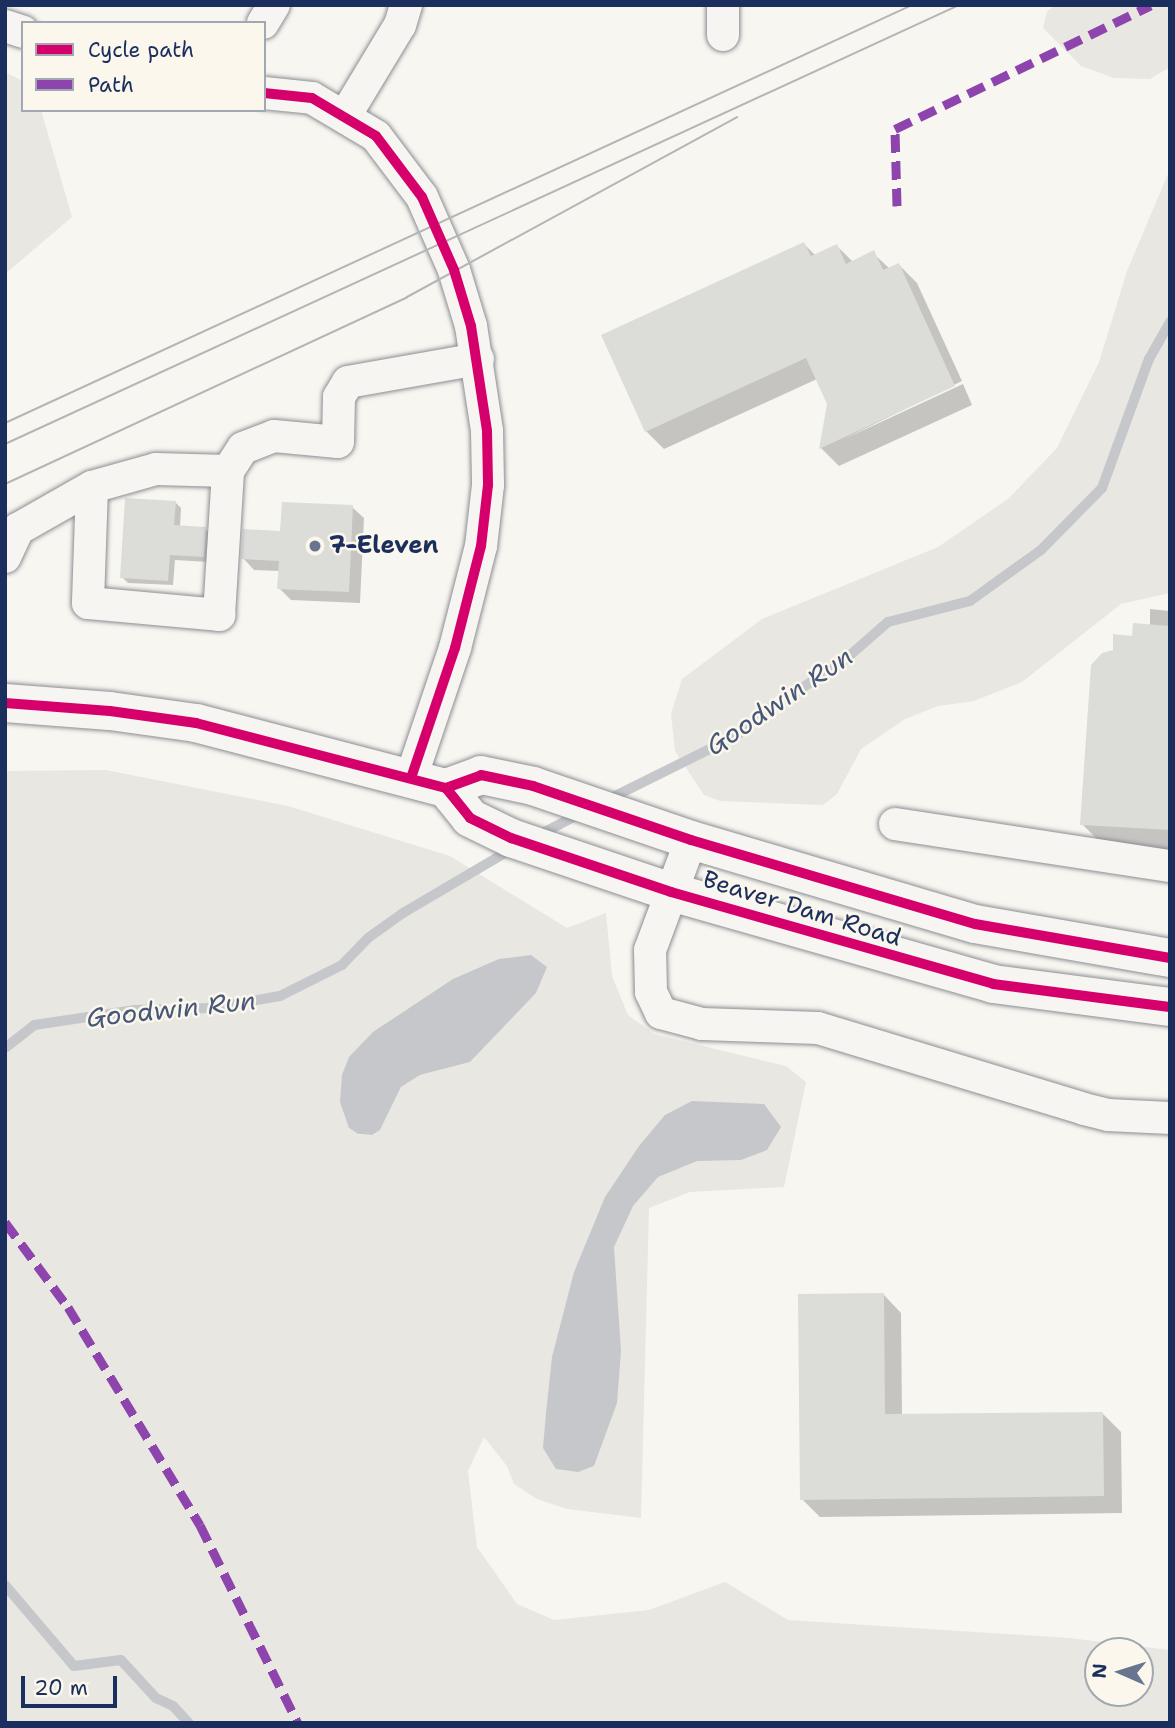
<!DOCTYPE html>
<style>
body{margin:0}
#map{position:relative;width:1175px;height:1728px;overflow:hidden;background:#f8f6f0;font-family:"Shantell Sans",sans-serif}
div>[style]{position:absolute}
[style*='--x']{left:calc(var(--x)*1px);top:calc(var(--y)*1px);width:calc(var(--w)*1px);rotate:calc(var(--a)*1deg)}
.green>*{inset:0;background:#e8e7e2}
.water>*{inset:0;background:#c5c7cb}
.shadow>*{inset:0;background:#0003}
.stream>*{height:10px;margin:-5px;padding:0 5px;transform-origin:5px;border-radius:5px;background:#c5c7cb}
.building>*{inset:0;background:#dcdcd9}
.roads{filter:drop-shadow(0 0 2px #8b8e94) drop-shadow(0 0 2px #8b8e94)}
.minor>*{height:32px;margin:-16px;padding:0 16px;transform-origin:16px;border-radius:16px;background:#f6f5f1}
.major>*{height:38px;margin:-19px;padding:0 19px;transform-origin:19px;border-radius:19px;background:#f6f5f1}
.tram>*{height:2px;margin:-1px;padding:0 1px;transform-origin:1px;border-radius:1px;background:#b3b5b7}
.quiet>*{height:9px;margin-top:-4.5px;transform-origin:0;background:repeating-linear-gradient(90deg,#8e44ad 0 18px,transparent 0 27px)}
.cycleway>*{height:10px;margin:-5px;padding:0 5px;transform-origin:5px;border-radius:5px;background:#d6006c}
.dots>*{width:19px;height:19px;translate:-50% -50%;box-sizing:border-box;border:4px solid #fbf7ec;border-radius:50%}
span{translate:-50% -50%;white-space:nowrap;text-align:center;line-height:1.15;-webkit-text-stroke:5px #fbf7ec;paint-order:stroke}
.poi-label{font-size:24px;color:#1b2f5e;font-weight:700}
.left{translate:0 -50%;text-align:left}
.street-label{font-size:24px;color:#1b2f5e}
.water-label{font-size:26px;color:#47577a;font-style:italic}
.frame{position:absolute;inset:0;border:7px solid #1b2f5e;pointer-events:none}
.legend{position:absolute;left:21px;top:21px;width:245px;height:91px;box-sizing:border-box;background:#fbf7ec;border:2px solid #a1a7b3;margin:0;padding:9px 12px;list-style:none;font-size:21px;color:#1b2f5e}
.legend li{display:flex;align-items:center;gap:14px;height:35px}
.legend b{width:35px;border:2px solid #a1a7b3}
.north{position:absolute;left:1084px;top:1637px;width:70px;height:70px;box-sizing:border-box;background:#fbf7ec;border:2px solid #a1a7b3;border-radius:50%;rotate:273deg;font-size:19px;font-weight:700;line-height:28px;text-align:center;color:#1b2f5e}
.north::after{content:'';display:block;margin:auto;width:24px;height:32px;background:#687591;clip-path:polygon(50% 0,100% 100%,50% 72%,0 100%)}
.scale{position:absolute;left:21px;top:1676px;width:96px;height:32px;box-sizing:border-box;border:4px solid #1b2f5e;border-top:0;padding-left:9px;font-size:21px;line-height:24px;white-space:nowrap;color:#1b2f5e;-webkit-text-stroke:5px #fbf7ec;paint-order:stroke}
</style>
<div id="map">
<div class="green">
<i style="clip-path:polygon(1056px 5px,1170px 5px,1170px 67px,1150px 79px,1114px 78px,1081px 66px,1043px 28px,1047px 11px)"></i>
<i style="clip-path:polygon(5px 72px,23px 81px,23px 110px,41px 110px,72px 217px,5px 274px)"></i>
<i style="clip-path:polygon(1170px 169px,1170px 593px,1121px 604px,1022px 682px,974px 701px,938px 706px,905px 719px,861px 749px,837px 794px,823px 805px,720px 801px,704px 795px,675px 751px,671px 714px,682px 679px,762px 619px,938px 547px,1008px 499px,1057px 448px,1099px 362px,1127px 271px)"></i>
<i style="clip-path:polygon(evenodd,106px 770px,288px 806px,450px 856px,567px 928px,606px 913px,612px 976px,628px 1015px,654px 1034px,786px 1066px,806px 1082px,784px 1187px,690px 1192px,649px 1208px,641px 1518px,567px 1509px,537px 1499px,514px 1484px,507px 1466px,484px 1437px,468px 1471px,477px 1547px,517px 1604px,554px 1620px,649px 1610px,725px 1582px,788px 1620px,1069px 1638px,1170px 1650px,1170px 1723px,5px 1723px,5px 771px,106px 770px,453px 979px,536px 993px,470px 1062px,420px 1075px,401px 1087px,380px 1130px,372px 1135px,359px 1135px,349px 1128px,421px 1003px,453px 979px,106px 770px,1098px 1651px,1140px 1651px,1140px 1693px,1098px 1693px,1098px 1651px)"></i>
</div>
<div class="water">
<i style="clip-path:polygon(531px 955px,547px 967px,536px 993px,470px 1062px,420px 1075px,401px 1087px,380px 1130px,372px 1135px,358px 1134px,349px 1128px,340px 1102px,342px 1075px,349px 1057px,373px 1032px,453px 979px,499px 959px)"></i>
<i style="clip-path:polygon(692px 1101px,764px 1104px,781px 1127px,767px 1150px,741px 1160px,697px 1161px,658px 1177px,633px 1206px,614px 1247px,621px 1351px,617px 1403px,594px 1466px,578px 1472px,556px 1469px,543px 1448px,546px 1413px,552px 1357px,574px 1272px,605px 1197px,639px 1146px,665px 1115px)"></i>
</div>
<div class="shadow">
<i style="clip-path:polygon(804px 244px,816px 256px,837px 246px,853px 262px,873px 253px,890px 269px,899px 265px,917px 283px,962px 381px,842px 440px,963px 384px,972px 405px,839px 466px,821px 448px,829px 404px,817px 379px,664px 449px,646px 431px)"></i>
<i style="clip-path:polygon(175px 502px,181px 508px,180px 527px,205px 529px,211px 534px,209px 562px,175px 560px,173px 585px,128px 583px,122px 577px)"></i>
<i style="clip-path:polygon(352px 507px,364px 518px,360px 603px,291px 600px,279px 588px,280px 571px,254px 570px,243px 558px,282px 533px)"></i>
<i style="clip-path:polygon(1150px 609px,1170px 611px,1170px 852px,1106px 848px,1082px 824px,1114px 651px,1150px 626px)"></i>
<i style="clip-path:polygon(883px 1294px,901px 1313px,902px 1416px,1103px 1414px,1121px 1432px,1122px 1513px,820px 1517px,802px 1499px)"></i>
</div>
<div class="stream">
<i style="--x:607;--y:800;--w:144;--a:-26.4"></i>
<i style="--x:736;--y:736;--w:38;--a:-41"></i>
<i style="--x:765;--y:711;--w:89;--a:-32.1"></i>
<i style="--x:840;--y:664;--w:64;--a:-41.2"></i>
<i style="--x:888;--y:622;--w:85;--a:-14.4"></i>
<i style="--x:970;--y:601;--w:87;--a:-35.7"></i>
<i style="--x:1041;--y:550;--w:87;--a:-45.5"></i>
<i style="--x:1102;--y:488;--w:137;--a:-70"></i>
<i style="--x:1149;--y:359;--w:43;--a:-60.4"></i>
<i style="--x:539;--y:835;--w:47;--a:-27.6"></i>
<i style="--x:5;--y:1048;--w:37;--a:-38"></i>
<i style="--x:34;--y:1025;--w:101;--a:-8.5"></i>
<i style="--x:134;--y:1010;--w:77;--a:-1.5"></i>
<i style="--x:211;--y:1008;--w:70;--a:-9.9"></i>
<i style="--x:280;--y:996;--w:69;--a:-26.6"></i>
<i style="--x:342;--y:965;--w:37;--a:-46"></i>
<i style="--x:368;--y:938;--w:43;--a:-35.5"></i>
<i style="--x:403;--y:913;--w:124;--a:-30.5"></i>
<i style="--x:5;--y:1585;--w:106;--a:49.6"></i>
<i style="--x:74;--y:1666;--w:47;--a:-7.3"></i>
<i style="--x:121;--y:1660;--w:52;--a:47.4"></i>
<i style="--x:156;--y:1698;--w:19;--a:25"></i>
<i style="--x:173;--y:1706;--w:23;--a:47"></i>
</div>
<div class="building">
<i style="clip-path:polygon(804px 242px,811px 256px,837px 244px,846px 264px,874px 250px,883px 270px,899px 263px,955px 386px,819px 449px,827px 404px,806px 358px,645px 432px,601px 335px)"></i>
<i style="clip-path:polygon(125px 498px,176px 501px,174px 525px,206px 527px,204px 557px,170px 555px,168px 581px,120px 578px)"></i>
<i style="clip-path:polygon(282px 502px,353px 505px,349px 592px,277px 589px,279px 561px,241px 559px,243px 529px,280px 531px)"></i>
<i style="clip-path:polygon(1133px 623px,1170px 626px,1170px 830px,1080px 825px,1091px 665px,1102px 653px,1113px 650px,1113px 634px,1132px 636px)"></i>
<i style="clip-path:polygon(884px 1293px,885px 1414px,1103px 1412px,1104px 1496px,800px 1500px,798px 1294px)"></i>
</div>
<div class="roads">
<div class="minor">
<i style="--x:263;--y:23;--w:21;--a:-59"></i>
<i style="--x:5;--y:26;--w:19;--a:18"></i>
<i style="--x:723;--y:35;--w:30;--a:-90"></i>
<i style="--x:264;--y:93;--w:48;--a:5.9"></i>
<i style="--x:312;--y:98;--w:74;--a:30.7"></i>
<i style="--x:376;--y:136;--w:76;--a:53"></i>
<i style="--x:422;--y:197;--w:80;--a:66.3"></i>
<i style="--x:454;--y:270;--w:59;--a:73.1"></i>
<i style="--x:471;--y:326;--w:106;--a:81.3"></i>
<i style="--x:487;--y:431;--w:54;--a:88.9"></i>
<i style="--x:488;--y:485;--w:61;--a:96.5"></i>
<i style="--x:481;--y:546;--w:105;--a:104.3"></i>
<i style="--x:455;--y:648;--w:137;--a:108.7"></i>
<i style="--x:345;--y:116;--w:106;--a:-58.9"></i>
<i style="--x:400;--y:25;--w:21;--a:-73"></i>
<i style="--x:92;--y:487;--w:116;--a:92"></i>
<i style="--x:88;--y:603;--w:132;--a:5.2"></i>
<i style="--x:219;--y:615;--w:144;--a:-86.4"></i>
<i style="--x:5;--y:557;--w:31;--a:-65"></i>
<i style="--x:18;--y:529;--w:85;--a:-29.6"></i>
<i style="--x:92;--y:487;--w:66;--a:-15.7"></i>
<i style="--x:156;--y:469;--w:72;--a:1.6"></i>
<i style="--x:228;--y:471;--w:27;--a:-57"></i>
<i style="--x:243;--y:448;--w:33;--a:-21"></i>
<i style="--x:274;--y:436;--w:64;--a:5.4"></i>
<i style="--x:338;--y:442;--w:45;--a:-88.7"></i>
<i style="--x:339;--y:397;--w:17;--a:-59"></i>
<i style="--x:348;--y:382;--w:132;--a:-10"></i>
<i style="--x:895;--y:824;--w:278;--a:8.7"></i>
<i style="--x:691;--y:840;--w:117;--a:110.4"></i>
<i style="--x:650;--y:950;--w:42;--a:88.6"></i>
<i style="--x:651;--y:992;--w:23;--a:65"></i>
<i style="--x:661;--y:1013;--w:42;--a:15"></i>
<i style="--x:702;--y:1024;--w:116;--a:2"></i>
<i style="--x:818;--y:1028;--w:278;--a:16.9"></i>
<i style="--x:1084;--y:1109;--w:25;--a:14"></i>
<i style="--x:1108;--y:1115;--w:62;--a:2.8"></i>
</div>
<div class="major">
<i style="--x:5;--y:703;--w:105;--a:4.4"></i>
<i style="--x:110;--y:711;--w:87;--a:7.9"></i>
<i style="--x:196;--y:723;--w:258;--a:14.6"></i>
<i style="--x:446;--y:788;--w:37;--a:-20"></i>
<i style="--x:481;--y:775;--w:53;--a:11.9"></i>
<i style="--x:533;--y:786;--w:167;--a:18.9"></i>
<i style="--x:691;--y:840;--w:296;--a:16.5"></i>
<i style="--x:975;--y:924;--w:198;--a:9.9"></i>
<i style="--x:446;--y:788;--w:38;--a:51"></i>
<i style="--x:470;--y:818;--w:46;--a:26"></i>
<i style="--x:511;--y:838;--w:169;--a:18.6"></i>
<i style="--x:671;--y:892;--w:335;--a:15.9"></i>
<i style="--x:993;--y:984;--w:178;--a:7.4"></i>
</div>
</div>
<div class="tram">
<i style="--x:5;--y:423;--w:999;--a:-24.74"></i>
<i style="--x:5;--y:444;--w:1050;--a:-24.71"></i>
<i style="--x:5;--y:484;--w:443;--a:-24.9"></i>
<i style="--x:407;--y:297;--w:376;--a:-28.6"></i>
</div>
<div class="quiet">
<i style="--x:897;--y:206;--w:77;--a:-91.5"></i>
<i style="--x:895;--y:129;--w:284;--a:-25.8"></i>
<i style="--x:5;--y:1222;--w:106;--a:53.5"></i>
<i style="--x:68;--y:1307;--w:255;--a:58.8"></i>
<i style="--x:200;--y:1525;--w:221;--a:63.7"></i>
</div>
<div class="cycleway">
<i style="--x:264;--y:93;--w:48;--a:5.9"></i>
<i style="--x:312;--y:98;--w:74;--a:30.7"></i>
<i style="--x:376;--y:136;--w:76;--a:53"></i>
<i style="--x:422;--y:197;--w:80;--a:66.3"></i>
<i style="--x:454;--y:270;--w:59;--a:73.1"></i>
<i style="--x:471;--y:326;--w:106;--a:81.3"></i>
<i style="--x:487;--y:431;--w:54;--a:88.9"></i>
<i style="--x:488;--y:485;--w:61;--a:96.5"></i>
<i style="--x:481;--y:546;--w:105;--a:104.3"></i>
<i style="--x:455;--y:648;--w:137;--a:108.7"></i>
<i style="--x:5;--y:703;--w:105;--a:4.4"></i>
<i style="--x:110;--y:711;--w:87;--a:7.9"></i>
<i style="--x:196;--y:723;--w:258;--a:14.6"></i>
<i style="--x:446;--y:788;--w:37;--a:-20"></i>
<i style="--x:481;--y:775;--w:53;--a:11.9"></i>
<i style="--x:533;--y:786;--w:167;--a:18.9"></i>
<i style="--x:691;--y:840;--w:296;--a:16.5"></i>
<i style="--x:975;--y:924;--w:198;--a:9.9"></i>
<i style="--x:446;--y:788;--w:38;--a:51"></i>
<i style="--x:470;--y:818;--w:46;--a:26"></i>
<i style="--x:511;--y:838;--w:169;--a:18.6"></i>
<i style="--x:671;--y:892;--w:335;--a:15.9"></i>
<i style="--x:993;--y:984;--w:178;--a:7.4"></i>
</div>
<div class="dots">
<i style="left:315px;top:546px;background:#687591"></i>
</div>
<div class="poi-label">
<span class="left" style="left:329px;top:546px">7-Eleven</span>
</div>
<div class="street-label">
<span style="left:802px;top:909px;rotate:17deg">Beaver Dam Road</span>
</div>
<div class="water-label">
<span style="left:779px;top:701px;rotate:-34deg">Goodwin Run</span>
<span style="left:171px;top:1009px;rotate:-6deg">Goodwin Run</span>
</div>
<div class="frame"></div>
<ul class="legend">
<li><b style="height:9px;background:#d6006c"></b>Cycle path</li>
<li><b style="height:9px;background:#8e44ad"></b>Path</li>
</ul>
<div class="north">N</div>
<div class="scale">20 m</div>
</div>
